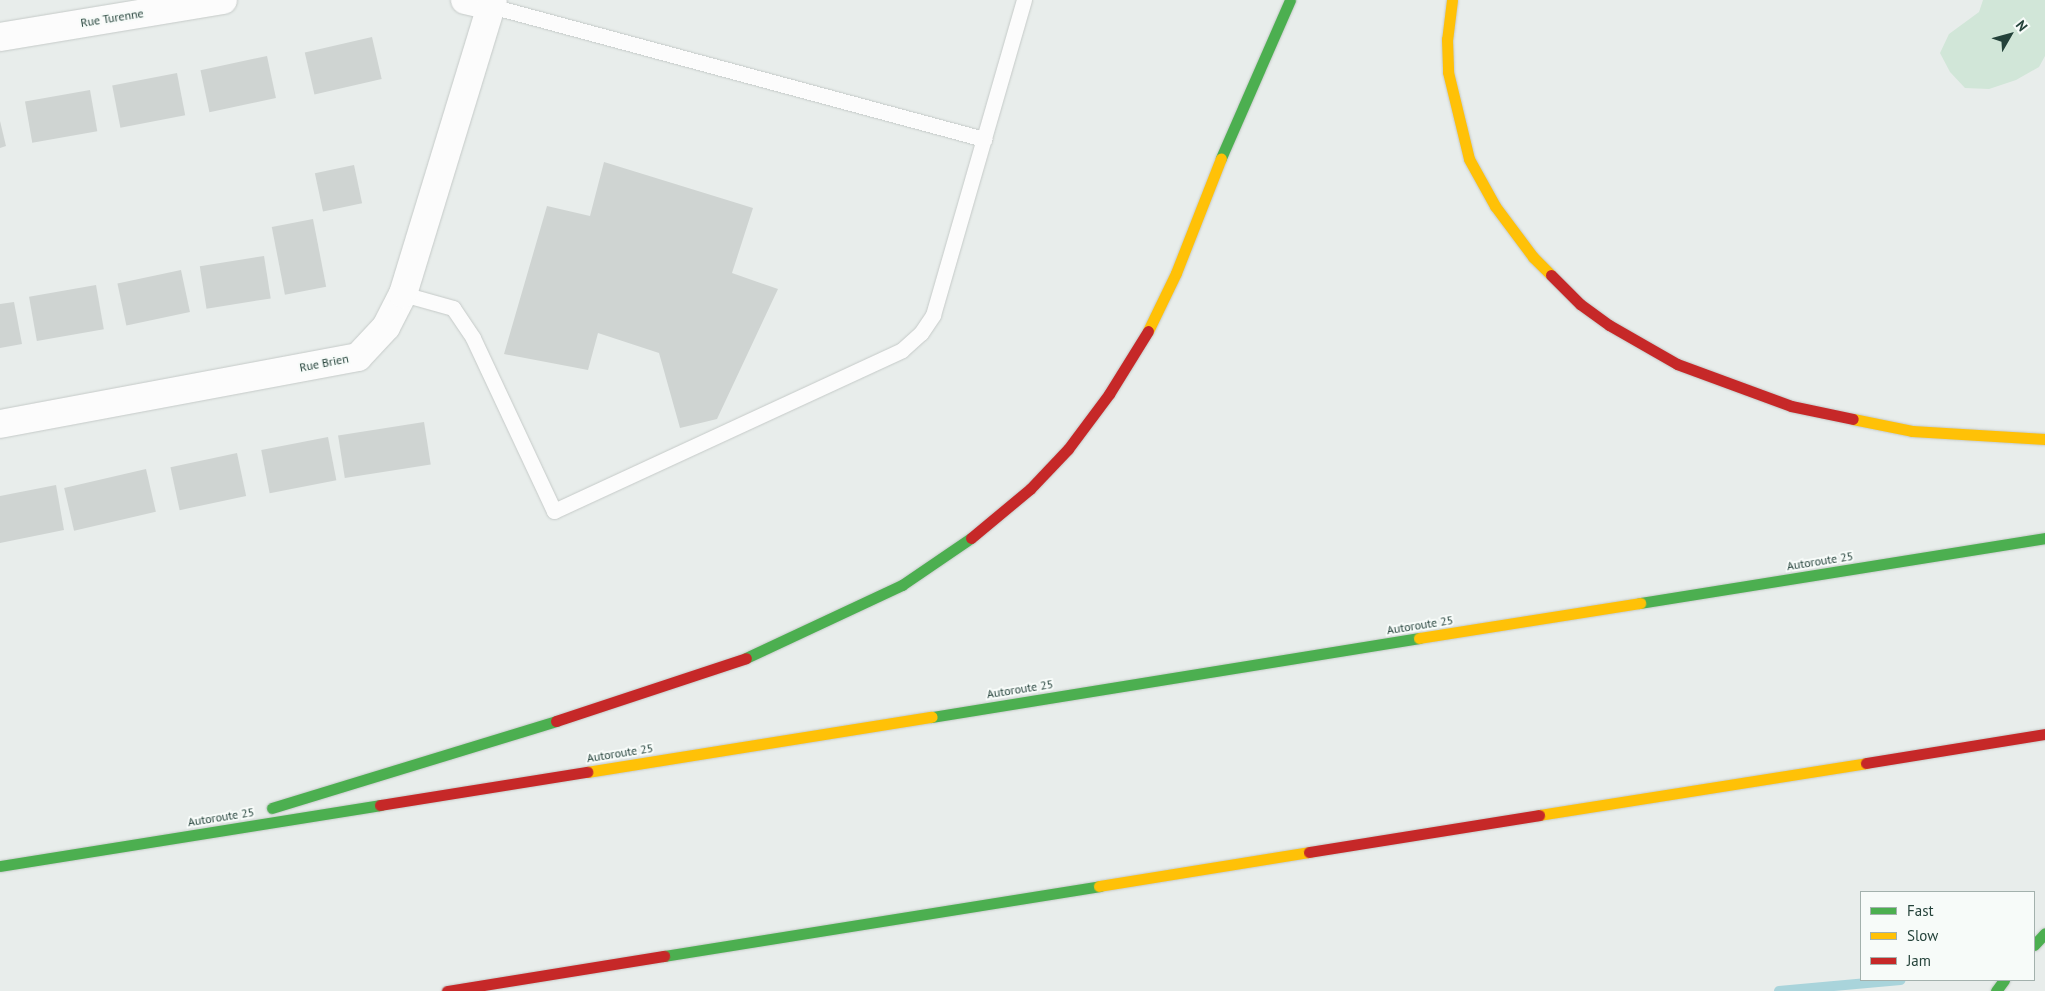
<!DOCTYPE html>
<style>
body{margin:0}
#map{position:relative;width:2045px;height:991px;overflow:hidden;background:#e8edeb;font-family:"PT Sans",sans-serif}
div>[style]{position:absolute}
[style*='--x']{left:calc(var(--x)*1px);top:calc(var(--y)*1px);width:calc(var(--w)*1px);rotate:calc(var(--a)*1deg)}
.green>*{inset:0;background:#d1e6d8}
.stream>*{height:10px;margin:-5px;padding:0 5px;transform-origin:5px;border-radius:5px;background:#a9d4db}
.building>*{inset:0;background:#cfd4d2;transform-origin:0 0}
.roads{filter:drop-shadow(0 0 1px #c5cac8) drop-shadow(0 0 1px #c5cac8)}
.lane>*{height:15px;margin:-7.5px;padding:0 7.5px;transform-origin:7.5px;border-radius:7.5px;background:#fcfcfc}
.street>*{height:28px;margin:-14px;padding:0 14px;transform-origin:14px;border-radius:14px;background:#fcfcfc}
.fast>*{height:11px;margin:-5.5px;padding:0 5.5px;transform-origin:5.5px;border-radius:5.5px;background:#4caf50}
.slow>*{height:11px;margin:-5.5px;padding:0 5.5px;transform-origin:5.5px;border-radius:5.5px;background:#ffc107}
.jam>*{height:11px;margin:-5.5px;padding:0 5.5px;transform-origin:5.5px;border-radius:5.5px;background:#c62828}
span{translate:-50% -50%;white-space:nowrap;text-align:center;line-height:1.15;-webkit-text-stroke:4px #f7fbf9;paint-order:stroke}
.street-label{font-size:12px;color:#24423a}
.legend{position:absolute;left:1860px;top:891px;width:175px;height:90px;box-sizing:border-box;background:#f7fbf9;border:1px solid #a3b1ad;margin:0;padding:6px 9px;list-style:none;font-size:15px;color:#24423a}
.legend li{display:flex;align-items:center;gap:10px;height:25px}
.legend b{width:25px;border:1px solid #a3b1ad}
.north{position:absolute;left:1985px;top:10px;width:50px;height:50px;-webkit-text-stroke:4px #f7fbf9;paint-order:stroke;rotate:52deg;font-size:14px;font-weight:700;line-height:20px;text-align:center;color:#24423a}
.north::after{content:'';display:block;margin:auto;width:18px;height:22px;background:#24423a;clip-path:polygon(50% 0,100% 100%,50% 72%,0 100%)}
</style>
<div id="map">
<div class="green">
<i style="clip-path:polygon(1983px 0,2045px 0,2045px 56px,2039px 67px,2016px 80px,1989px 89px,1965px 88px,1950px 72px,1940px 53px,1949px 34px,1979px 12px)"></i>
</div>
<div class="stream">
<i style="--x:1779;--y:991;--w:122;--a:-5.2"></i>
</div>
<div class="building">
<i style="left:372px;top:37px;width:43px;height:69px;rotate:77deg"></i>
<i style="left:267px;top:56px;width:43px;height:68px;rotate:78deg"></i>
<i style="left:177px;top:73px;width:43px;height:66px;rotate:79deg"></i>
<i style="left:90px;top:90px;width:42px;height:66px;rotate:80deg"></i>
<i style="clip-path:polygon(0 121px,6px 146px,0 148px)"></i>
<i style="clip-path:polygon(604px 162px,753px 208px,732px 273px,778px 289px,717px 419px,680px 428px,659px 353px,598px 333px,588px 370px,504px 354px,547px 206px,590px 216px)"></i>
<i style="left:354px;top:165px;width:39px;height:40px;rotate:78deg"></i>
<i style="left:313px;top:219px;width:69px;height:42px;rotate:79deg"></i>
<i style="left:264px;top:256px;width:43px;height:65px;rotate:81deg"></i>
<i style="left:181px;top:270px;width:43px;height:65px;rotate:78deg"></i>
<i style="left:96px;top:285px;width:45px;height:68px;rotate:80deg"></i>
<i style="clip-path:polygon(14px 302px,22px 344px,0 348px,0 304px)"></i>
<i style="left:424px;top:422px;width:43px;height:87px;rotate:81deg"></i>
<i style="left:328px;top:437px;width:44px;height:68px;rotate:79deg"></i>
<i style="left:237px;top:453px;width:44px;height:68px;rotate:78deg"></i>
<i style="left:146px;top:469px;width:44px;height:84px;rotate:77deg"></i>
<i style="clip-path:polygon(56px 485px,64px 530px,0 543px,0 496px)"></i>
</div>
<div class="roads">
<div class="lane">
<i style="--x:491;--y:6;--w:511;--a:15.1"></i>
<i style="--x:403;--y:294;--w:52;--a:15.6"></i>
<i style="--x:453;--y:308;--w:36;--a:56"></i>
<i style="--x:473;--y:338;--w:191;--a:64.9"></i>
<i style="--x:554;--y:511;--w:383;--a:-24.8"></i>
<i style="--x:902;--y:350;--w:25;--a:-42"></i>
<i style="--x:921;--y:333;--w:22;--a:-56"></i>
<i style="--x:933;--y:315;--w:328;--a:-73.9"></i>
</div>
<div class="street">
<i style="--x:465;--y:0;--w:27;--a:13"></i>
<i style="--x:0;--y:37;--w:226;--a:-9.4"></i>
<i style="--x:0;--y:424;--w:364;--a:-10.6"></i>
<i style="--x:358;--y:357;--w:41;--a:-47"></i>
<i style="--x:386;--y:327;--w:37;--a:-63"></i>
<i style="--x:403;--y:294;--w:307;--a:-73"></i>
</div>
<div class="fast">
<i style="--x:1221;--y:158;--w:172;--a:-66.4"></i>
<i style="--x:1640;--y:603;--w:410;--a:-9.1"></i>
<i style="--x:746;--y:658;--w:172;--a:-25.1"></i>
<i style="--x:902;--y:585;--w:83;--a:-34.3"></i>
<i style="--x:932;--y:717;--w:493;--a:-9.2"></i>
<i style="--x:272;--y:808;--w:297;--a:-17"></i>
<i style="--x:0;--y:866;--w:385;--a:-9.1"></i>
<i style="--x:2034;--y:945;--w:16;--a:-47"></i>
<i style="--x:664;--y:956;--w:441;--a:-9.1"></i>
<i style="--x:1996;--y:991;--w:14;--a:-54"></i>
</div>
<div class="slow">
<i style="--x:1452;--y:0;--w:39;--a:97"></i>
<i style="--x:1447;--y:39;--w:33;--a:88"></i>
<i style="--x:1448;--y:72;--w:89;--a:76.4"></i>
<i style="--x:1469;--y:159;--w:54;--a:61"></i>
<i style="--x:1495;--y:206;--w:64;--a:53.3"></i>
<i style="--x:1533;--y:257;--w:25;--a:45"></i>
<i style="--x:1148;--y:331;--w:64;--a:-64.2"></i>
<i style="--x:1176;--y:273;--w:123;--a:-68.6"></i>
<i style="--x:1853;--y:419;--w:60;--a:11.5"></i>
<i style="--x:1912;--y:431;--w:133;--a:3.4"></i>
<i style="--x:1419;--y:638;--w:224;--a:-9"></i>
<i style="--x:587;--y:772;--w:349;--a:-9.1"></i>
<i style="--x:1539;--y:815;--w:331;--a:-9"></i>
<i style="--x:1099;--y:886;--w:213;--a:-9.2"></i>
</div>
<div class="jam">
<i style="--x:1551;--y:275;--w:41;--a:45"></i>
<i style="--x:1580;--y:304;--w:36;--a:36"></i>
<i style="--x:1609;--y:325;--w:78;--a:29.8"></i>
<i style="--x:1677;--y:364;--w:121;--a:20.2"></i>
<i style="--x:1791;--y:406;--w:63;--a:11.8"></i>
<i style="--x:971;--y:538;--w:77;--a:-39.7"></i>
<i style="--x:1030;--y:489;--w:55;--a:-46.5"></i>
<i style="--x:1068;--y:449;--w:69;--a:-53.3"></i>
<i style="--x:1109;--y:394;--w:74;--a:-58.2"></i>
<i style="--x:556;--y:721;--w:200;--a:-18.3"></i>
<i style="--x:1866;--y:763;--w:181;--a:-9.2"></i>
<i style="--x:380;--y:805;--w:210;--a:-9.1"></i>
<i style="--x:1309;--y:852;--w:233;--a:-9.1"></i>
<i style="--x:447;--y:991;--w:220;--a:-9.2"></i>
</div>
</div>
<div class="street-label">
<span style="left:112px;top:18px;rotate:-9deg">Rue Turenne</span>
<span style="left:324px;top:363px;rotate:-11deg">Rue Brien</span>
<span style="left:1820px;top:561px;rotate:-9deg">Autoroute 25</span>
<span style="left:1420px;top:625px;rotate:-9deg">Autoroute 25</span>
<span style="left:1020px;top:689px;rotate:-9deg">Autoroute 25</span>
<span style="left:620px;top:753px;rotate:-9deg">Autoroute 25</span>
<span style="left:221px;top:817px;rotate:-9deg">Autoroute 25</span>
</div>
<ul class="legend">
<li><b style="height:6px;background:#4caf50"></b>Fast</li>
<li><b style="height:6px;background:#ffc107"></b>Slow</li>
<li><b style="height:6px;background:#c62828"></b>Jam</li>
</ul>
<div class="north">N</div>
</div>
